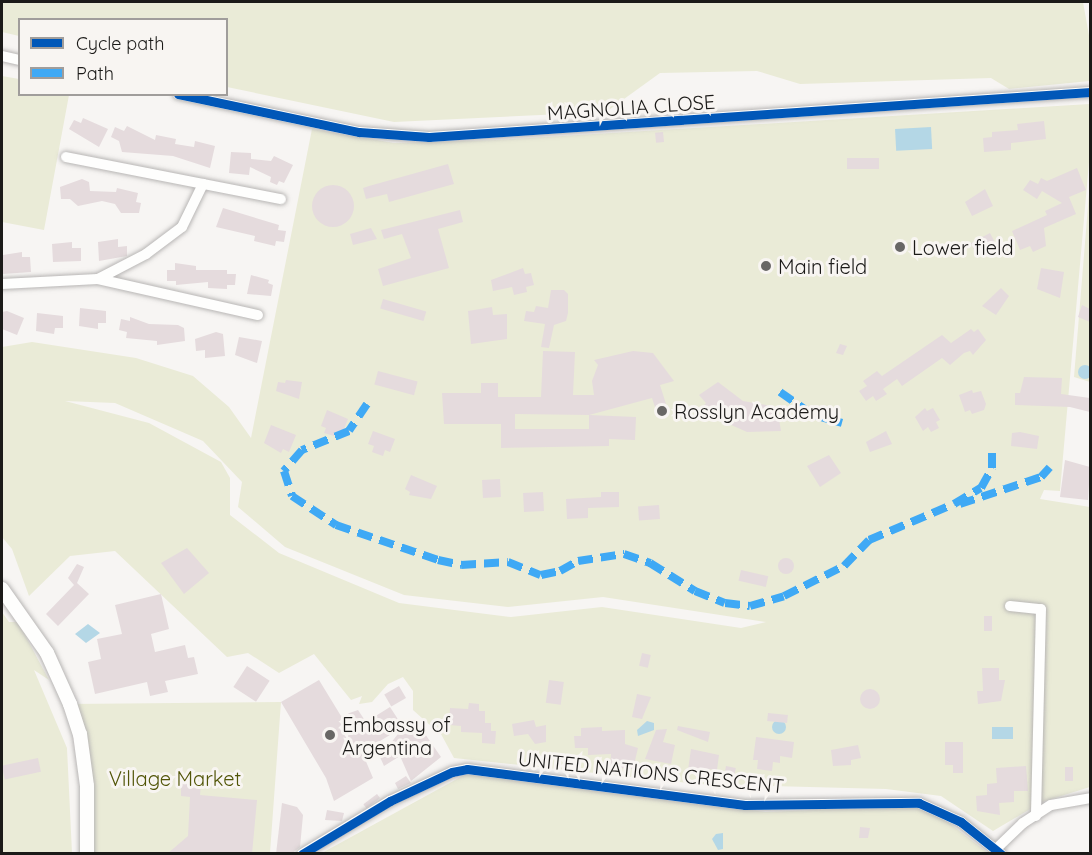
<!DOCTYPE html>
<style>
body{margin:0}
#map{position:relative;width:1092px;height:855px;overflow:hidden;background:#f7f5f3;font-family:Quicksand,sans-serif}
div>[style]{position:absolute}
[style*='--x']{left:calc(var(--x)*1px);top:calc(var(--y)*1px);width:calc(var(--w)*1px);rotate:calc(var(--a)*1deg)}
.green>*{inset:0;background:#eaebd7}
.water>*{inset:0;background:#b4d7e6;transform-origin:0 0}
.round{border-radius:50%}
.building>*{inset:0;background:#e5dbdd;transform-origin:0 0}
.roads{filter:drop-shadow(0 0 2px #b8b6b5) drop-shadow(0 0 2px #b8b6b5)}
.minor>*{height:10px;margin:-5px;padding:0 5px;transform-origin:5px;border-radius:5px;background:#fefefd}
.secondary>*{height:14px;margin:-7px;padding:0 7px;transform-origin:7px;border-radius:7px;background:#fefefd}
.quiet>*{height:8px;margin-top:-4px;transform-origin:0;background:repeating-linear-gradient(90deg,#3fa9f5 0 15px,transparent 0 23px)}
.cycleway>*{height:9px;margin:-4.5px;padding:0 4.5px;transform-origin:4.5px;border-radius:4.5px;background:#0057b8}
.dots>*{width:16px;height:16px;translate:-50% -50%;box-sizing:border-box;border:3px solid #f8f5f2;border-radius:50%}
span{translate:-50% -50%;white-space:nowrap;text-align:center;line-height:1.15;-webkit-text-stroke:6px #f8f5f2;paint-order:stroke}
.street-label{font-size:20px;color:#1b1a18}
.poi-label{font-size:20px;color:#1b1a18}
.left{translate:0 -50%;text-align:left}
.park-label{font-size:20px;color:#515507}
.frame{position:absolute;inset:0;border:3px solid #1b1a18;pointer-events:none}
.legend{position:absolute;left:18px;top:18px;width:210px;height:78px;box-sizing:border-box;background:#f8f5f2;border:2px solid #a09d9b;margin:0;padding:8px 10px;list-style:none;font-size:18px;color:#1b1a18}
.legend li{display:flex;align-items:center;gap:12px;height:30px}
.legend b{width:30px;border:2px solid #a09d9b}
</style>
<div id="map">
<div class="green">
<i style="clip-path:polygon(2px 2px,1083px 2px,1090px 41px,1090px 81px,1009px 89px,991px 78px,800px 84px,757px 71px,660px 73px,606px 112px,394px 122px,227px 87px,226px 20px,20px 20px,19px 36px,2px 32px)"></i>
<i style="clip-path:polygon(2px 76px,19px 79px,20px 94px,69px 95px,44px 230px,2px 222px)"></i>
<i style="clip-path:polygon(evenodd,1090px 104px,1090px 151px,1060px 491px,1044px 490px,1040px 499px,1090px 507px,1090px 787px,1042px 802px,993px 831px,941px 796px,886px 789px,698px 784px,454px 758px,435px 723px,432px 727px,413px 710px,413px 691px,403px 677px,388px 684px,372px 702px,359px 704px,362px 696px,351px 700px,314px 654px,279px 673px,248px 653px,227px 657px,115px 551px,70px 556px,29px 596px,12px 549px,2px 537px,2px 347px,32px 342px,136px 358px,193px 376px,229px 407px,251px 438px,312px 129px,394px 143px,496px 140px,1090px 104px,65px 401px,115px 403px,203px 441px,242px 482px,238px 507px,285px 547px,404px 595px,508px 607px,603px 597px,766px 622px,741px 628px,602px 607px,511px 617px,399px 603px,279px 553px,230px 515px,230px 478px,221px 462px,149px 423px,65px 401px)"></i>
<i style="clip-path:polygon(1090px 182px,1090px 382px,1074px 377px)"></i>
<i style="clip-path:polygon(2px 612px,9px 622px,18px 622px,49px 680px,34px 670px,67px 748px,72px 853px,2px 853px)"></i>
<i style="clip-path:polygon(281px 702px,270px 853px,79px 853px,85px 767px,70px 704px)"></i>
<i style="clip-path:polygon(466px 774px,765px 812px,917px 806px,940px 816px,988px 853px,320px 854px)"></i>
</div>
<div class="water">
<i style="left:931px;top:127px;width:22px;height:36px;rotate:87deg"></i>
<i class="round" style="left:1078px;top:365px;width:14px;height:14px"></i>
<i style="clip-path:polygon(88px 624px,100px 633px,86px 643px,75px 634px)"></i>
<i class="round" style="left:772px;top:720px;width:14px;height:14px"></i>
<i style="clip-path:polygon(647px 721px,654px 723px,654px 730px,638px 736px,637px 730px)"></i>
<i style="left:1013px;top:727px;width:12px;height:21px;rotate:90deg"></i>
<i style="clip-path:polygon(723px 833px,723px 849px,718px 850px,712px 839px,716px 834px)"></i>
</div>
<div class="building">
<i style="clip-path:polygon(83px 118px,108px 129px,99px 147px,69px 129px,74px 120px,81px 123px)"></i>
<i style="clip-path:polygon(1044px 121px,1046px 139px,1011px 143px,1011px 150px,984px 152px,983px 138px,992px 137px,992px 132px,1018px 130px,1017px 124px)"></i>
<i style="clip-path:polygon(127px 126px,155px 140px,156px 135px,176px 139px,175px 144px,194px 147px,195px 141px,215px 146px,210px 168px,173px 156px,122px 152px,119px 141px,111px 137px,115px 127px,124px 131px)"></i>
<i style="left:663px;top:132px;width:10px;height:8px;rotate:84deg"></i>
<i style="clip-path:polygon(231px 152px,251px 153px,251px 159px,271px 161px,274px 156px,293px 165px,284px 183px,279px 181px,277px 185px,270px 182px,271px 177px,250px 167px,249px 175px,229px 173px)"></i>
<i style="left:879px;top:158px;width:11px;height:32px;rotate:90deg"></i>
<i style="clip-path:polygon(448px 164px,454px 184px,389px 202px,387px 194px,366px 199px,363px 188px,369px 186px)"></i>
<i style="clip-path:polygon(1077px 168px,1086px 190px,1069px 197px,1076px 214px,1044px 228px,1046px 246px,1033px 252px,1030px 246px,1020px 250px,1012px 231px,1047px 215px,1045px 211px,1062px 203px,1042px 191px,1037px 199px,1023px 190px,1030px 180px,1038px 184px,1041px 178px,1047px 181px)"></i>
<i style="clip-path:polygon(82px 179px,89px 182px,90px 191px,116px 192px,117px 188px,138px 193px,136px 202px,141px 203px,139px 213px,121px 213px,115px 204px,102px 201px,78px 206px,70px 199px,61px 199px,60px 187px)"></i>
<i class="round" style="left:312px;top:185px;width:42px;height:42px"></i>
<i style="clip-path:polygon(985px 189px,993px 206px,972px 216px,965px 202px)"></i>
<i style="clip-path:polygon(223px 208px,279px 225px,278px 230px,286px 231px,284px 242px,276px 241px,275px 246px,254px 241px,255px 236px,216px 227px)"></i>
<i style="clip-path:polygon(460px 210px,463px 222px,438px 229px,449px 268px,383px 286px,378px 269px,411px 258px,402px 234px,384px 239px,381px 230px)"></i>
<i style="clip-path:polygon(371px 228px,377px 239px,353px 245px,350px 234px)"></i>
<i style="left:990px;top:233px;width:15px;height:22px;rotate:62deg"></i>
<i style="clip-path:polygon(118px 239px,118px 247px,127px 246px,127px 256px,99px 261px,98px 242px)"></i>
<i style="clip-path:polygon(72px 242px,72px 248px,81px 248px,81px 261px,53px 262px,52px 244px)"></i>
<i style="clip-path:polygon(22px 252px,22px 257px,30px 257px,31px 272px,3px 274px,3px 255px)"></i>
<i style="clip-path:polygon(175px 263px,196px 266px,196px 270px,227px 270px,227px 274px,236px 274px,235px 285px,227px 285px,227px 289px,208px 288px,208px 282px,176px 285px,176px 281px,167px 281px,167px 270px,175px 270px)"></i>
<i style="clip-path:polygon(523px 268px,525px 274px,531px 273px,534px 285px,526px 287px,527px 292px,514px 295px,512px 287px,493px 291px,491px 280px)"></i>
<i style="clip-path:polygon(1041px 268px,1064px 272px,1060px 298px,1037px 289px)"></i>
<i style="clip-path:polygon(251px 275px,269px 280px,268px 283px,273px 285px,271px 296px,247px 294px)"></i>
<i style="clip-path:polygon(1001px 288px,1009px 296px,996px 315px,982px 306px)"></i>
<i style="clip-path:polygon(551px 290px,564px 290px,568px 294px,568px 313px,566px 321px,554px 325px,549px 348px,541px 347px,545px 324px,524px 321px,526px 311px,534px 312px,536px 306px,548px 308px)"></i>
<i style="left:383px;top:299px;width:45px;height:10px;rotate:16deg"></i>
<i style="clip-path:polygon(1082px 305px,1090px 309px,1090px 322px,1078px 317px)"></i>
<i style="clip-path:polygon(492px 307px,493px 315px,507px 314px,507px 339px,471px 344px,468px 311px)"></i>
<i style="clip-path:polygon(80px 308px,106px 311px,106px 323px,98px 323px,98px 329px,79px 326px)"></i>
<i style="clip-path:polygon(7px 311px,24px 318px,17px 335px,2px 329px,2px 312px)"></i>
<i style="clip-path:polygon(37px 313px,63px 316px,63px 328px,55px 328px,54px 334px,36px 331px)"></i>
<i style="clip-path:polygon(130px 317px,149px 324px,178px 325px,184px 328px,185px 341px,157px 345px,157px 341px,126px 338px,127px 332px,119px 330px,121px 319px,130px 321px)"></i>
<i style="clip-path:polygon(971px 329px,974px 332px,978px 329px,986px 340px,973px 355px,970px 351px,964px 353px,950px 365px,942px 358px,902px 386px,897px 379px,883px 389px,887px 394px,876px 401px,873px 396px,866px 401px,859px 391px,867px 386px,863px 381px,877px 371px,882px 376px,942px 335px,951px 343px)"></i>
<i style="clip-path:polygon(216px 332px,223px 334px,225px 356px,205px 358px,205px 350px,196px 351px,195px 339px)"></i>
<i style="clip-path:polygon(239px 337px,262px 341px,257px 363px,235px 355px)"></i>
<i style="clip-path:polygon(840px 344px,847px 346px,843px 355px,836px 353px)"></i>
<i style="clip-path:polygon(543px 351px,575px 352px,573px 395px,594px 395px,592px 381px,598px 365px,594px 360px,633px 351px,653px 353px,674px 381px,660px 385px,666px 404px,655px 407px,652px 398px,589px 415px,515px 414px,515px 429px,589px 429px,589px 415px,636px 417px,635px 440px,609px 439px,609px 446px,501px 448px,501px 424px,444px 424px,442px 393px,481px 393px,481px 383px,498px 383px,498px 397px,541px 397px)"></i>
<i style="left:378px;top:371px;width:41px;height:14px;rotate:15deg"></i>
<i style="clip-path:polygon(1024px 377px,1062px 378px,1061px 394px,1090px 398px,1090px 412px,1070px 407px,1015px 405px,1015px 393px,1020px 393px)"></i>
<i style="clip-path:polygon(286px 380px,302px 382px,299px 399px,276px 391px,278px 382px,285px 383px)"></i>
<i style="clip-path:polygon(718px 382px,743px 401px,777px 407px,781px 431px,747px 432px,709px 415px,701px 408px,706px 403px,699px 395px)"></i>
<i style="clip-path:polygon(972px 390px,973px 393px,981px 391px,986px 404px,984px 410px,972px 414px,970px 410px,965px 412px,959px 395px)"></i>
<i style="clip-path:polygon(925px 408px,927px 411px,933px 408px,940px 420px,936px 422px,939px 428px,931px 432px,928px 427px,923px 431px,915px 417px)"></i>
<i style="clip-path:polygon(327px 410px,348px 419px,342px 434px,335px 432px,334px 436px,324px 433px,326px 428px,321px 426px)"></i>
<i style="clip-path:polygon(271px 425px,296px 435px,289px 452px,283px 449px,281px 453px,264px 443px)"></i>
<i style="clip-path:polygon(373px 431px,395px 439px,390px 452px,385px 450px,383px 456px,372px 452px,374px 446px,368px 444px)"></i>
<i style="clip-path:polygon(886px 431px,892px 444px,870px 452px,866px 442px)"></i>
<i style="clip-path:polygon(1020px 432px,1039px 436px,1037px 449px,1011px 446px,1012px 433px)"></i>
<i style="clip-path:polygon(829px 455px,841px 473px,820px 487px,807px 466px)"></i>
<i style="clip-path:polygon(1065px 460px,1090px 467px,1088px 500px,1060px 497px)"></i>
<i style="clip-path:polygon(411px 475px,437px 486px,431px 499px,409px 495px,410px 492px,405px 489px)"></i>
<i style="left:500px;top:479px;width:18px;height:18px;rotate:87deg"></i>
<i style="left:543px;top:492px;width:19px;height:20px;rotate:87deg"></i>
<i style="clip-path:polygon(601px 492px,619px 492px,619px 507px,588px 508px,588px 518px,567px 519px,566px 499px,601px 497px)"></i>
<i style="left:659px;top:505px;width:14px;height:21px;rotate:86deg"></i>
<i style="clip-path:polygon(187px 548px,209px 573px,184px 594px,161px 563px)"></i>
<i class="round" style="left:778px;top:558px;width:16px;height:16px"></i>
<i style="clip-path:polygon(77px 564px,84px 567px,77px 583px,89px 594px,58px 626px,46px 614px,74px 585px,68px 578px)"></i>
<i style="left:741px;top:570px;width:28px;height:11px;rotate:13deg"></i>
<i style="clip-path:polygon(161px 594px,169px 629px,151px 634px,155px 652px,185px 645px,188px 658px,194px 657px,198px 674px,165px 681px,168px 692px,150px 696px,147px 682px,95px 694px,88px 662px,101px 659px,97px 639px,122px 634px,115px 605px)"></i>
<i style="left:984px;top:616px;width:8px;height:15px"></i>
<i style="left:642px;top:653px;width:9px;height:13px;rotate:13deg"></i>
<i style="left:247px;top:666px;width:27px;height:25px;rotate:33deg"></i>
<i style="clip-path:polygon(982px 668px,999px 668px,999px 680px,1005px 680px,1001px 701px,978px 704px,977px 691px,983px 691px)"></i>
<i style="clip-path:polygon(319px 680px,341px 716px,358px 710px,366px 722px,390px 707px,403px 727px,362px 752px,373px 778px,334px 801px,326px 778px,281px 702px)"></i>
<i style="left:549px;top:680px;width:15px;height:23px;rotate:8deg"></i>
<i style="left:399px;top:686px;width:14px;height:17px;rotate:60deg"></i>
<i class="round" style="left:860px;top:689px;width:20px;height:20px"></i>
<i style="clip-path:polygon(637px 694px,651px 697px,642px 719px,632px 717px)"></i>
<i style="clip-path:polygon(469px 703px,479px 704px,479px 711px,485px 711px,485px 723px,491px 723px,491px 731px,496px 731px,495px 744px,482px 743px,482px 733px,461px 732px,461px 726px,449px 725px,450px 708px,468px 709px)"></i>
<i style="left:768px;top:713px;width:20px;height:8px;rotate:6deg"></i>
<i style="clip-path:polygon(534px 720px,536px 727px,546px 725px,546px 742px,535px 744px,528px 734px,514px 736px,512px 724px)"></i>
<i style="clip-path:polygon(416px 721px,441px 757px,411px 781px,400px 756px,384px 766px,380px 757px,401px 730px)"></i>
<i style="clip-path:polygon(678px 726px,710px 732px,708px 742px,677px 730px)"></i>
<i style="clip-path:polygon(602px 727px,602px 731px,625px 730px,625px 744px,638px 748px,633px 769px,610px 767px,611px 754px,588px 755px,588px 748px,575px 748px,574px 736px,581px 736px,581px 728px)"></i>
<i style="clip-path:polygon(667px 729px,663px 742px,675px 745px,671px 764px,645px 759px,656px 730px)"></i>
<i style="clip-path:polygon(756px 737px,794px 742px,792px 758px,780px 756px,780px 763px,773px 762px,772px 771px,757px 769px,758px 760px,753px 760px)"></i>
<i style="clip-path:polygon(945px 742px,963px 742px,963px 773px,953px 773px,953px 765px,945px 765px)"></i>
<i style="clip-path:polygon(858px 745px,861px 758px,851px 760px,851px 765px,833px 766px,831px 750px)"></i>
<i style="clip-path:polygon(691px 749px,719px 755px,717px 770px,708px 769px,707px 773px,688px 770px)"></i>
<i style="left:38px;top:758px;width:14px;height:37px;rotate:78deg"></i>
<i style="left:726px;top:766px;width:10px;height:14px;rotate:11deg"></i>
<i style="clip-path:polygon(1026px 766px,1028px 791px,1014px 791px,1014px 802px,999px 803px,1000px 815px,977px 811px,976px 796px,987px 795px,987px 784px,997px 783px,996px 768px)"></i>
<i style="left:1065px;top:767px;width:8px;height:14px"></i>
<i style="clip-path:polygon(406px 776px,411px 783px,398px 789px,395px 783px)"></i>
<i style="clip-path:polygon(181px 783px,201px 784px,200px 795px,257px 800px,252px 854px,167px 854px,188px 836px,190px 797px,181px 796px)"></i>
<i style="left:377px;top:794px;width:5px;height:17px;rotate:53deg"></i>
<i style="clip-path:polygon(282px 803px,297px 807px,303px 815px,300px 847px,291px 854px,276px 854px)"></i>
<i style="clip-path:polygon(327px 810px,344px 813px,342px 821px,325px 820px)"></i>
<i style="clip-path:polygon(860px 827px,870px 828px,868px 838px,859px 838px)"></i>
</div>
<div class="roads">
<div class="minor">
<i style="--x:2;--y:56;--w:18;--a:13"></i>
<i style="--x:178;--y:94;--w:185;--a:11.9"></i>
<i style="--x:359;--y:132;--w:70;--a:4.1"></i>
<i style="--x:429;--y:137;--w:663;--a:-3.89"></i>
<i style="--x:66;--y:157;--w:219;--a:11.1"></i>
<i style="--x:98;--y:279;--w:54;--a:-27.5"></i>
<i style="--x:146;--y:254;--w:45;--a:-36.9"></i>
<i style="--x:182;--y:227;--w:48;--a:-64"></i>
<i style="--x:2;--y:284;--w:96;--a:-3"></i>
<i style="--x:98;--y:279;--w:164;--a:12.7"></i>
<i style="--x:1010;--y:606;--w:31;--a:6"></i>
<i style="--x:1041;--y:609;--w:207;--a:91.4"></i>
<i style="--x:996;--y:849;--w:37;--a:-44"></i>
<i style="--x:1023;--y:823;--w:33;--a:-33"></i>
<i style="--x:1051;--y:805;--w:40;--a:-10"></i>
<i style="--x:302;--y:854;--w:103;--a:-31.1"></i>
<i style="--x:390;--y:801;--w:68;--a:-25.1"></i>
<i style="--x:452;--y:772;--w:15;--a:-11"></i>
<i style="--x:467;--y:769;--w:280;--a:7.4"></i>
<i style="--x:745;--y:805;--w:174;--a:-0.7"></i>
<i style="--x:919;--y:803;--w:46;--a:24.3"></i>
<i style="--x:961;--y:822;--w:51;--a:38.7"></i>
</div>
<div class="secondary">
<i style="--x:2;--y:589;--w:78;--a:54.9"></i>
<i style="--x:47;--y:653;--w:56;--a:65.7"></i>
<i style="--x:70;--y:704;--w:32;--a:72"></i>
<i style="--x:80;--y:734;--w:52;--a:82.3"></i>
<i style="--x:87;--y:786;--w:68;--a:90"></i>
</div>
</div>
<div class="quiet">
<i style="--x:780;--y:392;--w:40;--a:34.9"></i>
<i style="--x:813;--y:415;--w:30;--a:15"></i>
<i style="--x:367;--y:404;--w:32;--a:124"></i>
<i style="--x:349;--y:431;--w:51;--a:158"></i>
<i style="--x:302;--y:450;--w:28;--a:131"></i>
<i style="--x:284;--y:471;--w:26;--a:72"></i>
<i style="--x:292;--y:496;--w:53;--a:33.4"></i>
<i style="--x:336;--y:525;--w:108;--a:18.9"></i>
<i style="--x:438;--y:560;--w:24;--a:12"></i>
<i style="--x:461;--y:565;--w:47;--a:-3.7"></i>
<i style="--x:508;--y:562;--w:35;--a:22"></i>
<i style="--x:541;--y:575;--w:19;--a:-12"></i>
<i style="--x:560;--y:571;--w:21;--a:-29"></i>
<i style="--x:578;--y:561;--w:47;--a:-8.7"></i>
<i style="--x:624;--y:554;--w:28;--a:19"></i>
<i style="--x:650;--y:563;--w:53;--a:31.9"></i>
<i style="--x:695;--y:591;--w:32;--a:22"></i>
<i style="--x:725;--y:603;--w:25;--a:7"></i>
<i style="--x:750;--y:606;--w:35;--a:-16"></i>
<i style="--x:784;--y:596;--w:67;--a:-26.6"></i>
<i style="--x:844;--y:566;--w:36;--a:-46"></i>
<i style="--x:869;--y:540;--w:92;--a:-23"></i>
<i style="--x:954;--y:504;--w:31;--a:-31"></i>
<i style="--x:981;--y:488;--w:23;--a:-61"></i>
<i style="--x:992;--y:468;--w:16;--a:-90"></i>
<i style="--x:960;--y:504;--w:85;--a:-18.4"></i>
<i style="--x:1041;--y:477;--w:13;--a:-48"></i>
</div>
<div class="cycleway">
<i style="--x:178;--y:94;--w:185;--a:11.9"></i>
<i style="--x:359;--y:132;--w:70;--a:4.1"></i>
<i style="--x:429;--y:137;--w:663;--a:-3.89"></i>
<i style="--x:302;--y:854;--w:103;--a:-31.1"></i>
<i style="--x:390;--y:801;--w:68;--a:-25.1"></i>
<i style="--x:452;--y:772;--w:15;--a:-11"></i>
<i style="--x:467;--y:769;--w:280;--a:7.4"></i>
<i style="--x:745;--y:805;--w:174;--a:-0.7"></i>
<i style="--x:919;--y:803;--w:46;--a:24.3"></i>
<i style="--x:961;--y:822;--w:51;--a:38.7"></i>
</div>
<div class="dots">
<i style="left:900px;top:247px;background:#686765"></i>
<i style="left:766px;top:266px;background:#686765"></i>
<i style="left:662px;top:411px;background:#686765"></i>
<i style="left:330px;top:735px;background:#686765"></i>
</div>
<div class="street-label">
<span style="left:631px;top:107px;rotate:-4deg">MAGNOLIA CLOSE</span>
<span style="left:651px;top:772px;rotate:6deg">UNITED NATIONS CRESCENT</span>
</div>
<div class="poi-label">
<span class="left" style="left:912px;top:247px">Lower field</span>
<span class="left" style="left:778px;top:266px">Main field</span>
<span class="left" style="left:674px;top:411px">Rosslyn Academy</span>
<span class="left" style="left:342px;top:736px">Embassy of<br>Argentina</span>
</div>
<div class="park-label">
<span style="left:175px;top:778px">Village Market</span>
</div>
<div class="frame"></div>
<ul class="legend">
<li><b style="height:8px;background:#0057b8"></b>Cycle path</li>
<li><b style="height:8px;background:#3fa9f5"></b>Path</li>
</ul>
</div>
